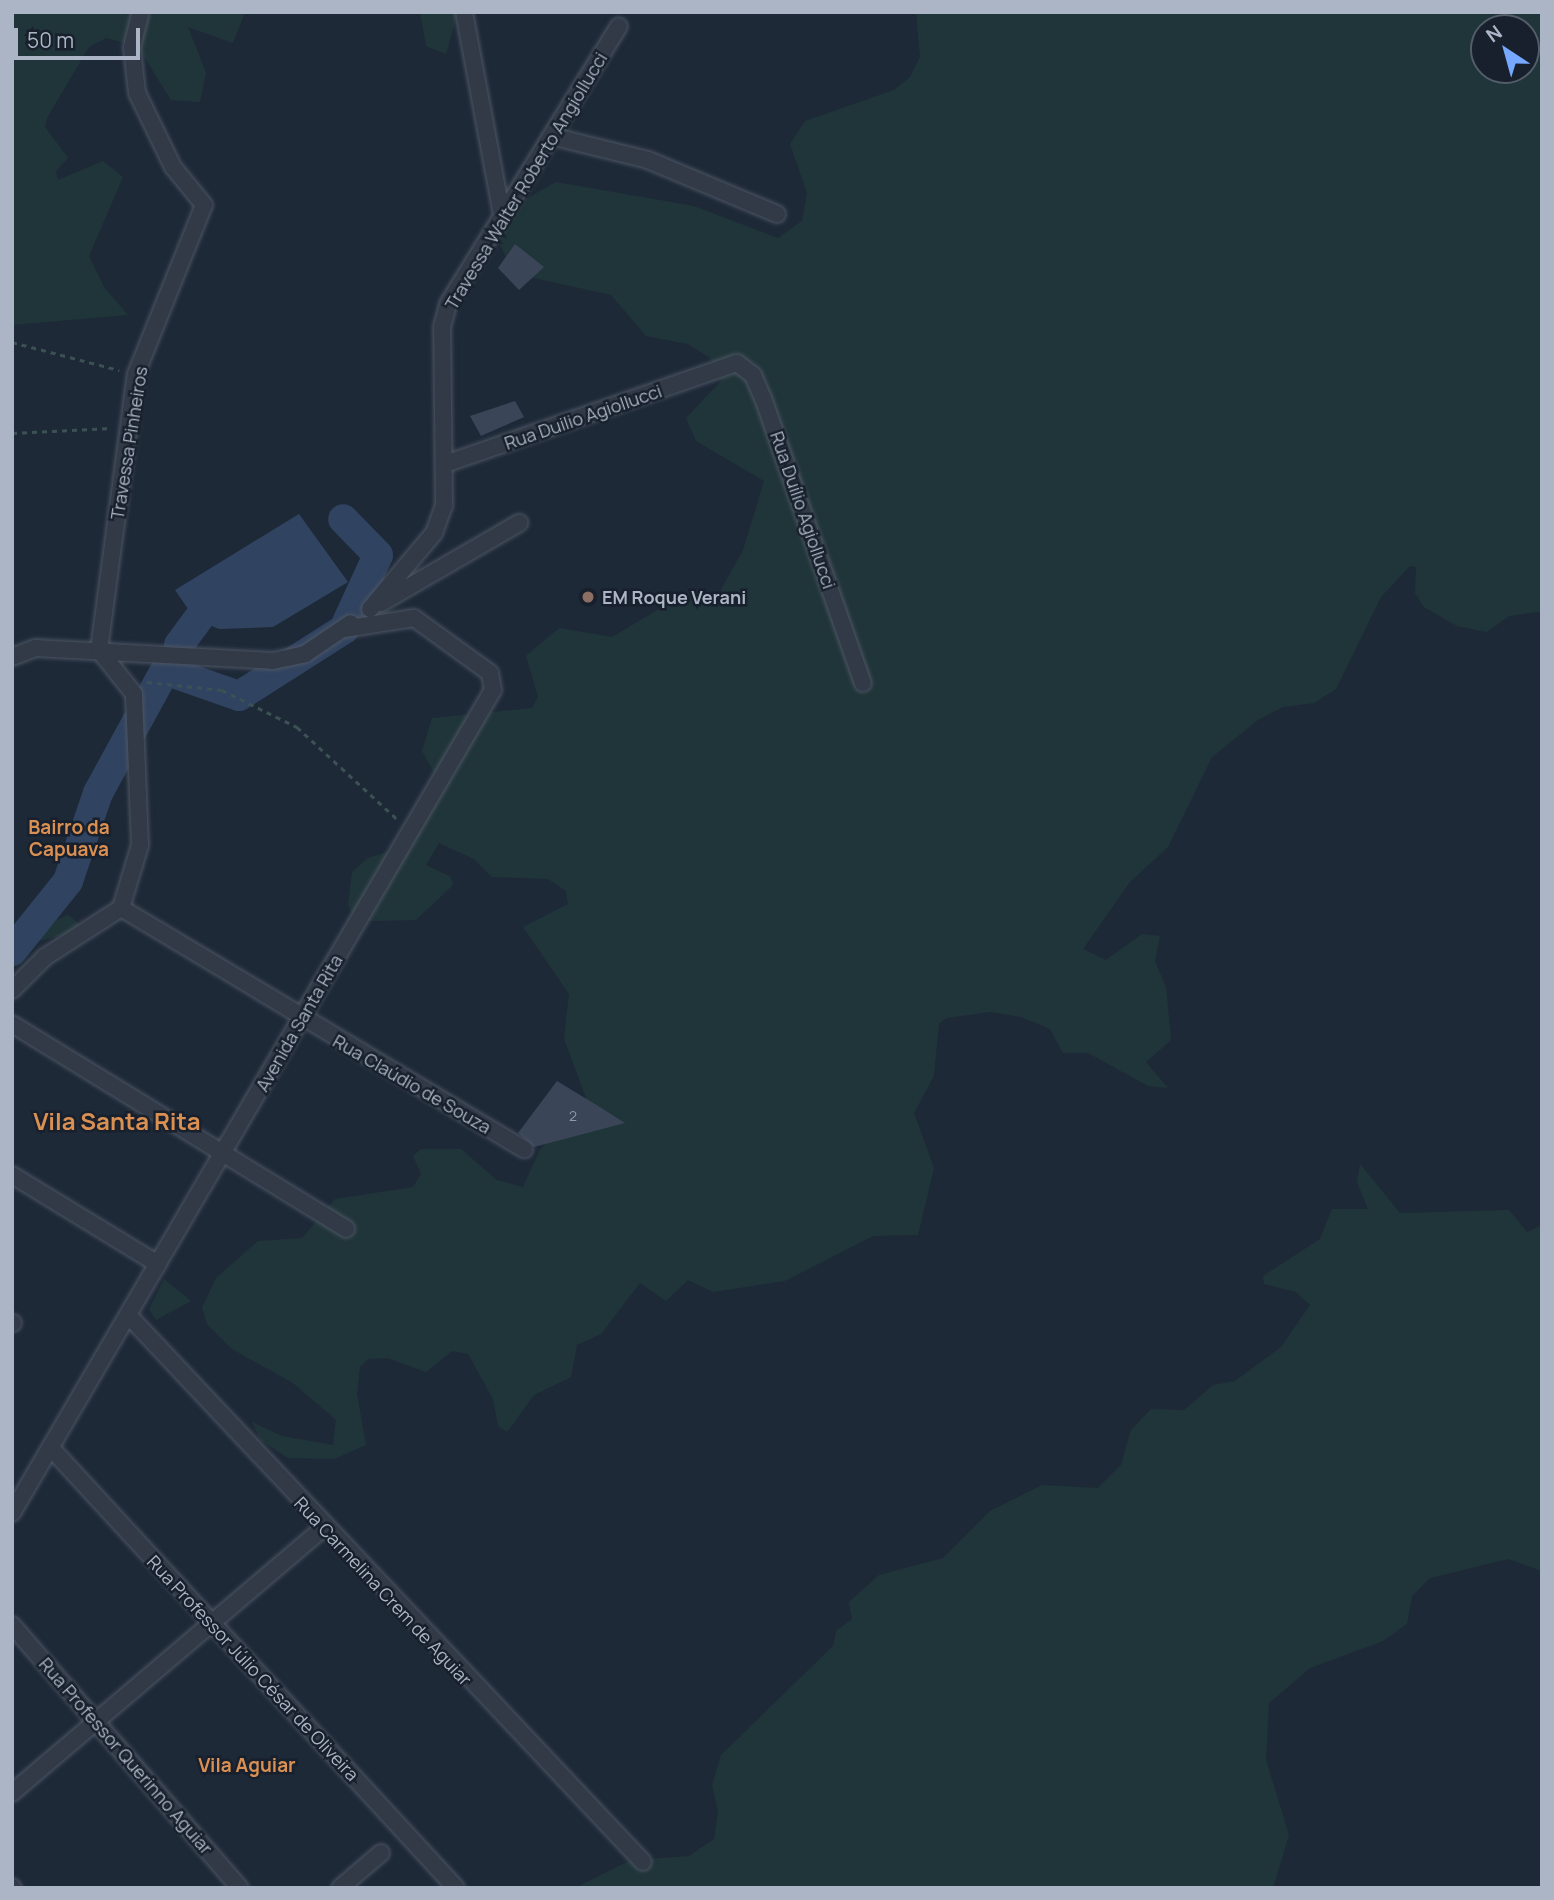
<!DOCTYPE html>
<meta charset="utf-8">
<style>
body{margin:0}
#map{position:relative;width:1554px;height:1900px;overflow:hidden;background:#1e2938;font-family:Manrope,sans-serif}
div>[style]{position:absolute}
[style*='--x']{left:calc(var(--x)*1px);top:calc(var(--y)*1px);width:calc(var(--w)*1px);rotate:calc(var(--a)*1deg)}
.green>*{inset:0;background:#203539}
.water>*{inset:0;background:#304360}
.river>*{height:30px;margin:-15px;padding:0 15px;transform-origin:15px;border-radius:15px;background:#304360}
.building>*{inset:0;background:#3a4658}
.path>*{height:2.5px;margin-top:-1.25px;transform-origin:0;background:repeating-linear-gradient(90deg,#3b5153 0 5px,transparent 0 10px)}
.roads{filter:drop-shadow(0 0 2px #4c5563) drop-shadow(0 0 2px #4c5563)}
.minor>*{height:16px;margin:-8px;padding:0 8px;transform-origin:8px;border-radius:8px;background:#323a48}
.dots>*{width:19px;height:19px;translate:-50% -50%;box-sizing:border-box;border:4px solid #17202c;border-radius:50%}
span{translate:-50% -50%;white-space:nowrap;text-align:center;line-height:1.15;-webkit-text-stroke:5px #17202c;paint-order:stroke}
.number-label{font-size:14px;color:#9099aa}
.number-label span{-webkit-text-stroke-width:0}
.street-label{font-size:18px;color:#acb5c5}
.poi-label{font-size:18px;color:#acb5c5;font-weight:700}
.left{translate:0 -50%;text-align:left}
.neighbourhood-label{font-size:19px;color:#da9052;font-weight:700}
.district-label{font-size:24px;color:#da9052;font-weight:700}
.frame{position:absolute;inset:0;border:14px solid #acb5c5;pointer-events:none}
.north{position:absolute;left:1470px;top:14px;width:70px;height:70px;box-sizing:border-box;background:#17202c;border:2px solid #535c69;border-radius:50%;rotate:324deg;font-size:19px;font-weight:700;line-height:28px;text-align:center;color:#acb5c5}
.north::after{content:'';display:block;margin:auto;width:24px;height:32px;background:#77a8ff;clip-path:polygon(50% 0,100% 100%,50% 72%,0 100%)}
.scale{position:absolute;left:14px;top:28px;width:126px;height:32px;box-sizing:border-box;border:4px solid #acb5c5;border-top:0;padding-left:9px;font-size:21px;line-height:24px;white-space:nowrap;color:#acb5c5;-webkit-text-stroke:5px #17202c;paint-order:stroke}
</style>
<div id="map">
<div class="green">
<i style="clip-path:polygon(12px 12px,245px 12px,233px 43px,188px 27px,206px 73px,200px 102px,171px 100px,143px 55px,130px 44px,106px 38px,89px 47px,47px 118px,45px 127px,68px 158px,56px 171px,58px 180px,103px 161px,123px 177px,89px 256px,104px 287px,128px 315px,12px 325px)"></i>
<i style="clip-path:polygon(420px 12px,458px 12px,446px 54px,426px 46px)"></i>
<i style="clip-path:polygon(evenodd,916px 12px,1542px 12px,1542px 611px,1509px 616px,1487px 632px,1457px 626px,1424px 607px,1415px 593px,1416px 567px,1410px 566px,1381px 597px,1336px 689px,1314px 703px,1283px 707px,1258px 720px,1212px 757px,1168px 847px,1130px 882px,1083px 949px,1106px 960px,1142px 934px,1160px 936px,1155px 961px,1166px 987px,1171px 1040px,1146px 1062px,1168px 1088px,1148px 1086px,1088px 1053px,1063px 1053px,1050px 1029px,1021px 1017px,990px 1012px,946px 1018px,939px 1024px,934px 1076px,914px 1113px,934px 1168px,918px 1235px,873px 1236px,785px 1281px,713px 1292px,688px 1280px,666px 1301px,640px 1283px,601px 1334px,577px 1345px,571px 1377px,534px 1395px,507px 1432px,498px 1426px,493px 1399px,468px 1354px,452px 1351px,426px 1372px,387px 1358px,368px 1359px,360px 1367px,357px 1394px,366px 1445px,334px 1459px,288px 1458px,260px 1440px,252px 1422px,282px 1436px,333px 1445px,336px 1420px,293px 1383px,232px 1349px,207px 1324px,202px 1308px,216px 1278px,258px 1241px,302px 1238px,335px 1199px,413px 1187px,421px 1174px,413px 1156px,421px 1149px,461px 1149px,497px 1180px,523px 1187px,539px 1151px,586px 1098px,564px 1039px,569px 994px,523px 927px,568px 904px,566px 891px,548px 879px,492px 877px,474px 859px,439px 843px,426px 865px,451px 877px,453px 885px,416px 920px,373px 921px,354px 918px,348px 905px,352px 872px,368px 858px,406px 846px,424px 823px,422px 793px,443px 789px,422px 751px,432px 718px,532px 708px,538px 697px,526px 656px,559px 628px,612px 637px,671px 602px,718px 595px,743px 550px,764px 481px,696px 441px,686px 418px,721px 381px,710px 358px,688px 344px,646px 336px,611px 295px,525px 276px,507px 259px,496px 236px,508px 209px,556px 182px,694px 206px,778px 238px,802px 221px,807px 193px,790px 144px,805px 121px,894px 90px,910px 77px,920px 57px,916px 12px,1484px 28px,1526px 28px,1526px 70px,1484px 70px,1484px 28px)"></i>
<i style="clip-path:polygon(68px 915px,86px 929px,12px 948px,12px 940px)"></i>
<i style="clip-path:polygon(1360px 1164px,1400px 1213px,1509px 1210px,1527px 1232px,1542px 1225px,1542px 1571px,1508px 1559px,1430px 1578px,1412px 1596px,1407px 1624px,1383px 1641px,1310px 1668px,1269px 1703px,1266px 1760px,1289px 1835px,1273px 1888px,575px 1888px,631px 1860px,689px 1856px,714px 1839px,718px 1811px,712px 1785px,721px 1755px,833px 1646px,836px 1631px,852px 1619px,849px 1602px,879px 1575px,943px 1558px,990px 1511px,1042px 1485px,1098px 1488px,1121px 1465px,1131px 1430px,1151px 1409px,1184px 1410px,1213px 1385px,1235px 1381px,1281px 1347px,1310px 1305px,1296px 1292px,1264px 1284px,1263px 1276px,1320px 1239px,1332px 1209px,1368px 1209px,1357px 1182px)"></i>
<i style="clip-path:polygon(164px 1279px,191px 1301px,156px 1320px,149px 1309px)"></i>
</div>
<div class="water">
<i style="clip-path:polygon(299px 514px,348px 582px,273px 627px,219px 629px,195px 619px,175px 590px)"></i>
</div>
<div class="river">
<i style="--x:179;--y:645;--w:52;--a:-53.6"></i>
<i style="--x:12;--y:951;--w:90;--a:-51.3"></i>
<i style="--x:68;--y:881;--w:93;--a:-71.2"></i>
<i style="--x:98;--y:793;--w:140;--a:-61.4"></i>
<i style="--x:165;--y:670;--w:78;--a:19.4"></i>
<i style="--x:239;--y:696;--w:125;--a:-32.5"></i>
<i style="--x:344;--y:629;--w:81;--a:-65.3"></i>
<i style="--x:378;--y:555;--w:50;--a:-134.2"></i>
</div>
<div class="building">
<i style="clip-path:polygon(515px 244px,544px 267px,519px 290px,498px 268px)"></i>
<i style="clip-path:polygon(515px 401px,524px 417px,481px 436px,470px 416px)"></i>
<i style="clip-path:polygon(557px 1081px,603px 1109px,625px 1123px,534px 1147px,518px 1133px)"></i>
</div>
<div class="path">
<i style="--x:12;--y:342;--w:111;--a:14.7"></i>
<i style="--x:12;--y:433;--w:100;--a:-2.9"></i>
<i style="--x:147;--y:682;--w:75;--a:6.1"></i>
<i style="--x:222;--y:690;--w:84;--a:26.3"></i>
<i style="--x:297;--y:727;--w:137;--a:42.6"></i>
</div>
<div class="roads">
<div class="minor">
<i style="--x:464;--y:12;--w:208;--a:79.4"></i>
<i style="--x:551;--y:136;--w:100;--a:13.9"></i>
<i style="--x:648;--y:160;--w:140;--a:22.7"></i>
<i style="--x:445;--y:464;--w:309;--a:-19.1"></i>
<i style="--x:737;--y:363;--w:20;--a:37"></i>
<i style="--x:753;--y:375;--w:25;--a:67"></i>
<i style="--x:763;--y:398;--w:302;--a:70.7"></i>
<i style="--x:381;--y:603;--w:160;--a:-30.1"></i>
<i style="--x:370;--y:609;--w:99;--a:-49.9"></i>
<i style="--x:434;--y:533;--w:30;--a:-70"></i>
<i style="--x:444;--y:505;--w:178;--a:-90.6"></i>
<i style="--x:442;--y:327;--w:24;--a:-75"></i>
<i style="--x:448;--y:304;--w:326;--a:-58.4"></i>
<i style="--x:12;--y:657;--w:25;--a:-21"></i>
<i style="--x:35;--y:648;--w:238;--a:3.1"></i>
<i style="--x:273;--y:661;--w:33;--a:-12"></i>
<i style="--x:305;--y:654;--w:55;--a:-34"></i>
<i style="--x:121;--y:908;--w:470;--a:30.9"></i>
<i style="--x:12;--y:990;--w:47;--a:-45"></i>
<i style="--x:45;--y:957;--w:90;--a:-32.8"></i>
<i style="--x:121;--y:908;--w:66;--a:-73.2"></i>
<i style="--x:140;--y:845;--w:151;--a:-92.3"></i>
<i style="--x:134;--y:694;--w:56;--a:-128.5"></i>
<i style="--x:99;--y:650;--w:278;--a:-82.4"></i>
<i style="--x:136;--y:374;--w:182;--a:-68.1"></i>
<i style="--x:204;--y:205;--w:49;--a:-129.2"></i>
<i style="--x:173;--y:167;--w:82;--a:-115.9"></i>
<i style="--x:137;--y:93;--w:46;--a:-96.2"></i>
<i style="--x:132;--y:47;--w:33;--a:-76"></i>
<i style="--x:12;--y:1024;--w:392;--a:31.5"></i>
<i style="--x:12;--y:1175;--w:171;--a:31.4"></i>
<i style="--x:128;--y:1315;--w:751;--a:46.73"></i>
<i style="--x:12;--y:1323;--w:1;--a:0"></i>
<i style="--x:51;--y:1448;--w:598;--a:47.37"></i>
<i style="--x:12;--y:1513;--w:953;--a:-59.7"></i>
<i style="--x:493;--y:690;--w:17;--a:-100"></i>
<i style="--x:490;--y:673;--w:94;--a:-144.1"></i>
<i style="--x:414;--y:618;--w:71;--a:171.1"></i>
<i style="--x:12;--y:1625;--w:348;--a:49.1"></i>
<i style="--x:12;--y:1793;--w:411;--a:-40.4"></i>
<i style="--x:12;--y:1887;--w:1;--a:45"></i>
<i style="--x:340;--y:1888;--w:54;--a:-40.5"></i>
</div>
</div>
<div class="dots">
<i style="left:588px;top:597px;background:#8d6e63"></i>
</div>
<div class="number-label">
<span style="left:573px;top:1116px">2</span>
</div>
<div class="street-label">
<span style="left:526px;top:181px;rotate:-59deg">Travessa Walter Roberto Angiollucci</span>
<span style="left:583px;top:417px;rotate:-19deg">Rua Duilio Agiollucci</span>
<span style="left:129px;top:443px;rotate:-81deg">Travessa Pinheiros</span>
<span style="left:803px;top:510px;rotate:71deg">Rua Duílio Agiollucci</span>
<span style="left:299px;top:1023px;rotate:-60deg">Avenida Santa Rita</span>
<span style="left:412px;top:1084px;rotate:30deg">Rua Claúdio de Souza</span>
<span style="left:383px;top:1591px;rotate:47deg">Rua Carmelina Crem de Aguiar</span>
<span style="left:253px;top:1668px;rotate:47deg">Rua Professor Júlio César de Oliveira</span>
<span style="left:126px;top:1756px;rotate:49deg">Rua Professor Querinno Aguiar</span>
</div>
<div class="poi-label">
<span class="left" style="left:602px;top:597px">EM Roque Verani</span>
</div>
<div class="neighbourhood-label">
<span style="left:69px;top:839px">Bairro da<br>Capuava</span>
<span style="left:247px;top:1766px">Vila Aguiar</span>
</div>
<div class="district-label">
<span style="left:117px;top:1121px">Vila Santa Rita</span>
</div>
<div class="frame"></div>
<div class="north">N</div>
<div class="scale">50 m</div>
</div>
